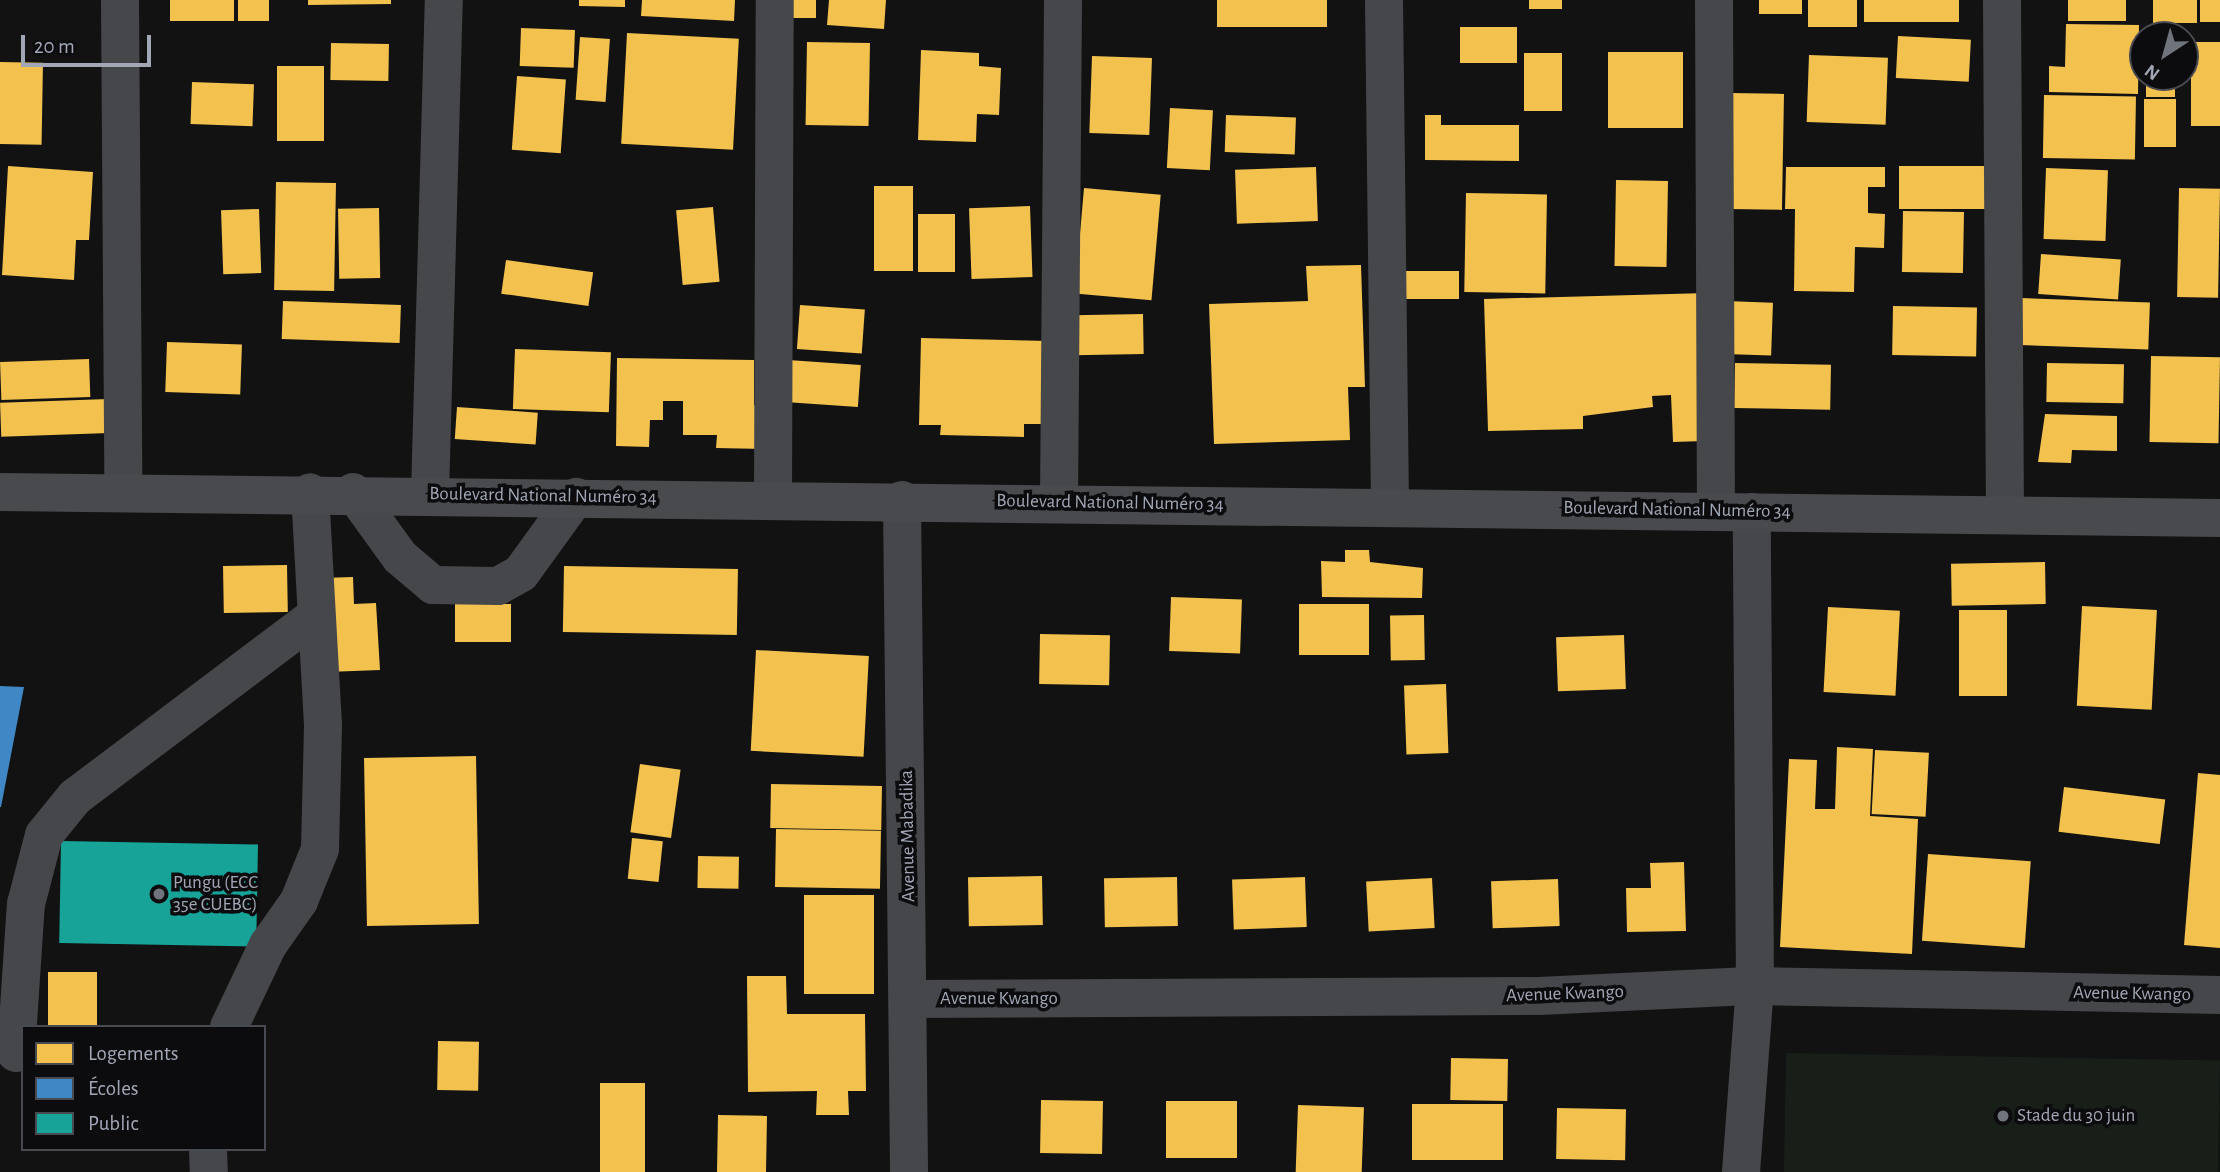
<!DOCTYPE html>
<meta charset="utf-8">
<style>
body{margin:0}
#map{position:relative;width:2220px;height:1172px;overflow:hidden;background:#121212;font-family:"Alegreya Sans",sans-serif}
div>[style]{position:absolute}
[style*='--x']{left:calc(var(--x)*1px);top:calc(var(--y)*1px);width:calc(var(--w)*1px);rotate:calc(var(--a)*1deg)}
.green>*{inset:0;background:#181f19;transform-origin:0 0}
.homes>*{inset:0;background:#f2c14e;transform-origin:0 0}
.schools>*{inset:0;background:#3f88c5}
.public>*{inset:0;background:#17a398;transform-origin:0 0}
.minor>*{height:38px;margin:-19px;padding:0 19px;transform-origin:19px;border-radius:19px;background:#46474b}
.major>*{height:38px;margin:-19px;padding:0 19px;transform-origin:19px;border-radius:19px;background:#494a4d}
.dots>*{width:19px;height:19px;translate:-50% -50%;box-sizing:border-box;border:4px solid #0c0c0e;border-radius:50%}
span{translate:-50% -50%;white-space:nowrap;text-align:center;line-height:1.15;-webkit-text-stroke:7px #0c0c0e;paint-order:stroke}
.street-label{font-size:19px;color:#a1a7b5}
.poi-label{font-size:19px;color:#a1a7b5}
.left{translate:0 -50%;text-align:left}
.legend{position:absolute;left:21px;top:1025px;width:245px;height:126px;box-sizing:border-box;background:#0c0c0e;border:2px solid #484a51;margin:0;padding:9px 12px;list-style:none;font-size:21px;color:#a1a7b5}
.legend li{display:flex;align-items:center;gap:14px;height:35px}
.legend b{width:35px;border:2px solid #484a51}
.north{position:absolute;left:2129px;top:21px;width:70px;height:70px;box-sizing:border-box;background:#0c0c0e;border:2px solid #484a51;border-radius:50%;rotate:216deg;font-size:19px;font-weight:700;line-height:28px;text-align:center;color:#a1a7b5}
.north::after{content:'';display:block;margin:auto;width:24px;height:32px;background:#6f737c;clip-path:polygon(50% 0,100% 100%,50% 72%,0 100%)}
.scale{position:absolute;left:21px;top:35px;width:130px;height:32px;box-sizing:border-box;border:4px solid #a1a7b5;border-top:0;padding-left:9px;font-size:21px;line-height:24px;white-space:nowrap;color:#a1a7b5;-webkit-text-stroke:5px #0c0c0e;paint-order:stroke}
</style>
<div id="map">
<div class="green">
<i style="left:1786px;top:1053px;width:434px;height:119px;rotate:1deg"></i>
</div>
<div class="homes">
<i style="left:170px;top:0;width:64px;height:21px"></i>
<i style="left:238px;top:0;width:31px;height:21px"></i>
<i style="clip-path:polygon(308px 0,391px 0,391px 4px,308px 5px)"></i>
<i style="clip-path:polygon(579px 0,625px 0,625px 7px,579px 6px)"></i>
<i style="clip-path:polygon(642px 0,735px 0,734px 21px,641px 16px)"></i>
<i style="left:781px;top:0;width:35px;height:18px"></i>
<i style="clip-path:polygon(829px 0,886px 0,884px 29px,827px 25px)"></i>
<i style="left:1217px;top:0;width:110px;height:27px"></i>
<i style="left:1529px;top:0;width:33px;height:9px"></i>
<i style="left:1759px;top:0;width:43px;height:14px"></i>
<i style="left:1808px;top:0;width:49px;height:27px"></i>
<i style="left:1864px;top:0;width:95px;height:22px"></i>
<i style="left:2068px;top:0;width:58px;height:21px"></i>
<i style="left:2153px;top:0;width:44px;height:23px"></i>
<i style="left:2200px;top:0;width:20px;height:22px"></i>
<i style="clip-path:polygon(2066px 24px,2139px 25px,2138px 94px,2049px 92px,2049px 66px,2065px 67px)"></i>
<i style="left:1460px;top:27px;width:57px;height:36px"></i>
<i style="left:521px;top:28px;width:54px;height:38px;rotate:2deg"></i>
<i style="left:627px;top:33px;width:112px;height:111px;rotate:3deg"></i>
<i style="left:1898px;top:36px;width:73px;height:42px;rotate:3deg"></i>
<i style="left:580px;top:37px;width:30px;height:63px;rotate:4deg"></i>
<i style="left:807px;top:42px;width:63px;height:83px;rotate:1deg"></i>
<i style="left:2191px;top:42px;width:29px;height:84px"></i>
<i style="left:331px;top:43px;width:58px;height:37px;rotate:1deg"></i>
<i style="clip-path:polygon(921px 50px,979px 53px,979px 66px,1001px 68px,999px 115px,977px 114px,976px 142px,918px 140px)"></i>
<i style="left:1608px;top:52px;width:75px;height:76px"></i>
<i style="left:1524px;top:53px;width:38px;height:58px"></i>
<i style="left:1809px;top:55px;width:79px;height:67px;rotate:2deg"></i>
<i style="left:1092px;top:56px;width:60px;height:77px;rotate:2deg"></i>
<i style="left:0;top:62px;width:43px;height:82px;rotate:1deg"></i>
<i style="left:277px;top:66px;width:47px;height:75px"></i>
<i style="left:517px;top:76px;width:49px;height:74px;rotate:4deg"></i>
<i style="left:2146px;top:77px;width:29px;height:20px"></i>
<i style="left:192px;top:82px;width:62px;height:42px;rotate:2deg"></i>
<i style="left:1731px;top:93px;width:53px;height:116px;rotate:1deg"></i>
<i style="left:2044px;top:95px;width:92px;height:63px;rotate:1deg"></i>
<i style="left:2144px;top:99px;width:32px;height:48px"></i>
<i style="left:1170px;top:108px;width:43px;height:60px;rotate:3deg"></i>
<i style="left:1226px;top:115px;width:70px;height:37px;rotate:2deg"></i>
<i style="clip-path:polygon(1425px 115px,1441px 115px,1441px 125px,1519px 125px,1519px 161px,1425px 160px)"></i>
<i style="clip-path:polygon(8px 166px,93px 172px,89px 240px,76px 240px,74px 280px,2px 275px)"></i>
<i style="left:1899px;top:166px;width:95px;height:43px"></i>
<i style="left:1316px;top:167px;width:54px;height:81px;rotate:88deg"></i>
<i style="clip-path:polygon(1786px 167px,1885px 167px,1885px 187px,1868px 187px,1868px 213px,1885px 214px,1884px 248px,1855px 247px,1854px 292px,1794px 291px,1795px 209px,1785px 209px)"></i>
<i style="left:2046px;top:168px;width:62px;height:71px;rotate:2deg"></i>
<i style="left:1616px;top:180px;width:52px;height:86px;rotate:1deg"></i>
<i style="left:276px;top:182px;width:60px;height:108px;rotate:1deg"></i>
<i style="left:874px;top:186px;width:39px;height:85px"></i>
<i style="left:1084px;top:188px;width:77px;height:106px;rotate:5deg"></i>
<i style="left:2179px;top:188px;width:41px;height:109px;rotate:1deg"></i>
<i style="left:1466px;top:193px;width:81px;height:99px;rotate:1deg"></i>
<i style="left:1030px;top:206px;width:71px;height:61px;rotate:88deg"></i>
<i style="left:713px;top:207px;width:75px;height:37px;rotate:85deg"></i>
<i style="left:379px;top:208px;width:70px;height:41px;rotate:89deg"></i>
<i style="left:259px;top:209px;width:64px;height:38px;rotate:88deg"></i>
<i style="left:1903px;top:211px;width:61px;height:61px;rotate:1deg"></i>
<i style="left:918px;top:214px;width:37px;height:58px"></i>
<i style="left:2041px;top:254px;width:80px;height:40px;rotate:4deg"></i>
<i style="left:506px;top:260px;width:88px;height:34px;rotate:8deg"></i>
<i style="clip-path:polygon(1361px 265px,1365px 387px,1348px 387px,1350px 440px,1214px 444px,1209px 304px,1308px 301px,1306px 266px)"></i>
<i style="left:1459px;top:271px;width:28px;height:53px;rotate:90deg"></i>
<i style="clip-path:polygon(1707px 293px,1704px 441px,1673px 442px,1671px 395px,1652px 396px,1653px 407px,1583px 416px,1583px 429px,1488px 431px,1484px 299px)"></i>
<i style="left:2021px;top:298px;width:129px;height:47px;rotate:2deg"></i>
<i style="left:283px;top:301px;width:118px;height:38px;rotate:2deg"></i>
<i style="left:1726px;top:301px;width:47px;height:53px;rotate:2deg"></i>
<i style="left:800px;top:305px;width:65px;height:44px;rotate:4deg"></i>
<i style="left:1893px;top:306px;width:84px;height:49px;rotate:1deg"></i>
<i style="left:1143px;top:314px;width:40px;height:70px;rotate:89deg"></i>
<i style="clip-path:polygon(921px 338px,1049px 341px,1047px 424px,1024px 424px,1024px 437px,940px 435px,941px 425px,919px 425px)"></i>
<i style="left:167px;top:342px;width:75px;height:50px;rotate:2deg"></i>
<i style="left:515px;top:349px;width:96px;height:60px;rotate:2deg"></i>
<i style="left:2151px;top:356px;width:69px;height:86px;rotate:1deg"></i>
<i style="clip-path:polygon(617px 358px,754px 360px,754px 405px,769px 405px,768px 449px,716px 448px,717px 435px,683px 435px,683px 401px,663px 401px,663px 420px,650px 420px,649px 447px,616px 446px)"></i>
<i style="left:89px;top:359px;width:38px;height:89px;rotate:88deg"></i>
<i style="left:788px;top:360px;width:73px;height:42px;rotate:4deg"></i>
<i style="left:1735px;top:363px;width:96px;height:45px;rotate:1deg"></i>
<i style="left:2047px;top:363px;width:77px;height:39px;rotate:1deg"></i>
<i style="left:108px;top:399px;width:34px;height:108px;rotate:88deg"></i>
<i style="left:457px;top:407px;width:81px;height:32px;rotate:4deg"></i>
<i style="clip-path:polygon(2045px 414px,2117px 416px,2117px 451px,2072px 450px,2071px 463px,2038px 462px)"></i>
<i style="clip-path:polygon(1345px 550px,1369px 550px,1370px 562px,1423px 568px,1422px 598px,1322px 597px,1321px 561px,1345px 562px)"></i>
<i style="left:2045px;top:562px;width:42px;height:94px;rotate:89deg"></i>
<i style="left:287px;top:565px;width:47px;height:64px;rotate:89deg"></i>
<i style="left:564px;top:566px;width:174px;height:66px;rotate:1deg"></i>
<i style="clip-path:polygon(353px 577px,354px 604px,376px 603px,380px 670px,327px 672px,322px 578px)"></i>
<i style="left:1171px;top:597px;width:71px;height:54px;rotate:2deg"></i>
<i style="left:511px;top:604px;width:38px;height:56px;rotate:90deg"></i>
<i style="left:1299px;top:604px;width:70px;height:51px"></i>
<i style="left:2082px;top:606px;width:75px;height:100px;rotate:3deg"></i>
<i style="left:1828px;top:607px;width:72px;height:85px;rotate:3deg"></i>
<i style="left:1959px;top:610px;width:48px;height:86px"></i>
<i style="left:1424px;top:615px;width:45px;height:34px;rotate:89deg"></i>
<i style="left:1040px;top:634px;width:70px;height:50px;rotate:1deg"></i>
<i style="left:1624px;top:635px;width:54px;height:68px;rotate:88deg"></i>
<i style="left:756px;top:650px;width:113px;height:101px;rotate:3deg"></i>
<i style="left:1446px;top:684px;width:69px;height:42px;rotate:88deg"></i>
<i style="clip-path:polygon(1837px 747px,1873px 749px,1870px 816px,1918px 819px,1912px 954px,1780px 947px,1789px 759px,1817px 760px,1815px 809px,1835px 809px)"></i>
<i style="left:1875px;top:750px;width:54px;height:64px;rotate:3deg"></i>
<i style="left:476px;top:756px;width:168px;height:112px;rotate:89deg"></i>
<i style="left:640px;top:764px;width:41px;height:69px;rotate:8deg"></i>
<i style="clip-path:polygon(2198px 773px,2220px 775px,2220px 948px,2184px 945px)"></i>
<i style="left:771px;top:784px;width:111px;height:44px;rotate:1deg"></i>
<i style="left:2064px;top:787px;width:102px;height:45px;rotate:7deg"></i>
<i style="left:776px;top:829px;width:105px;height:58px;rotate:1deg"></i>
<i style="left:632px;top:838px;width:31px;height:41px;rotate:6deg"></i>
<i style="left:1928px;top:854px;width:103px;height:87px;rotate:4deg"></i>
<i style="left:698px;top:856px;width:41px;height:32px;rotate:1deg"></i>
<i style="clip-path:polygon(1684px 862px,1686px 931px,1627px 932px,1626px 888px,1651px 888px,1650px 863px)"></i>
<i style="left:1042px;top:876px;width:49px;height:74px;rotate:89deg"></i>
<i style="left:1177px;top:877px;width:49px;height:73px;rotate:89deg"></i>
<i style="left:1305px;top:877px;width:50px;height:73px;rotate:88deg"></i>
<i style="left:1432px;top:878px;width:50px;height:66px;rotate:87deg"></i>
<i style="left:1558px;top:879px;width:47px;height:67px;rotate:88deg"></i>
<i style="left:804px;top:895px;width:70px;height:99px"></i>
<i style="left:48px;top:972px;width:49px;height:55px"></i>
<i style="clip-path:polygon(747px 976px,786px 976px,787px 1014px,865px 1014px,866px 1091px,848px 1091px,849px 1115px,816px 1115px,817px 1091px,748px 1092px)"></i>
<i style="left:438px;top:1041px;width:41px;height:49px;rotate:1deg"></i>
<i style="left:1451px;top:1058px;width:57px;height:42px;rotate:1deg"></i>
<i style="left:600px;top:1083px;width:45px;height:89px"></i>
<i style="left:1041px;top:1100px;width:62px;height:53px;rotate:1deg"></i>
<i style="left:1166px;top:1101px;width:71px;height:57px"></i>
<i style="left:1412px;top:1104px;width:91px;height:56px"></i>
<i style="left:1298px;top:1105px;width:66px;height:67px;rotate:2deg"></i>
<i style="left:1557px;top:1108px;width:69px;height:51px;rotate:1deg"></i>
<i style="left:718px;top:1115px;width:49px;height:57px;rotate:1deg"></i>
</div>
<div class="schools">
<i style="clip-path:polygon(0 686px,24px 687px,1px 807px,0 807px)"></i>
</div>
<div class="public">
<i style="left:61px;top:841px;width:197px;height:102px;rotate:1deg"></i>
</div>
<div class="minor">
<i style="--x:120;--y:0;--w:491;--a:89.6"></i>
<i style="--x:1384;--y:0;--w:507;--a:89.32"></i>
<i style="--x:1714;--y:0;--w:510;--a:89.78"></i>
<i style="--x:2002;--y:0;--w:515;--a:89.67"></i>
<i style="--x:353;--y:492;--w:80;--a:54.1"></i>
<i style="--x:400;--y:557;--w:43;--a:40.3"></i>
<i style="--x:433;--y:585;--w:65;--a:0.9"></i>
<i style="--x:498;--y:586;--w:26;--a:-29"></i>
<i style="--x:521;--y:573;--w:94;--a:-54.1"></i>
<i style="--x:430;--y:494;--w:494;--a:-88.4"></i>
<i style="--x:773;--y:499;--w:499;--a:-89.8"></i>
<i style="--x:902;--y:500;--w:672;--a:89.4"></i>
<i style="--x:1059;--y:501;--w:501;--a:-89.54"></i>
<i style="--x:911;--y:999;--w:628;--a:-0.27"></i>
<i style="--x:1539;--y:996;--w:216;--a:-2.7"></i>
<i style="--x:1755;--y:986;--w:465;--a:1.1"></i>
<i style="--x:229;--y:1027;--w:91;--a:-64.6"></i>
<i style="--x:268;--y:945;--w:54;--a:-54.8"></i>
<i style="--x:299;--y:901;--w:56;--a:-68"></i>
<i style="--x:320;--y:849;--w:124;--a:-88.6"></i>
<i style="--x:323;--y:725;--w:233;--a:-93.2"></i>
<i style="--x:16;--y:1053;--w:149;--a:-86.2"></i>
<i style="--x:26;--y:904;--w:71;--a:-75.4"></i>
<i style="--x:44;--y:835;--w:49;--a:-50.8"></i>
<i style="--x:75;--y:797;--w:299;--a:-37"></i>
<i style="--x:208;--y:1149;--w:23;--a:88"></i>
<i style="--x:1741;--y:1172;--w:187;--a:-85.7"></i>
<i style="--x:1755;--y:986;--w:474;--a:-90.4"></i>
</div>
<div class="major">
<i style="--x:0;--y:492;--w:2220;--a:0.67"></i>
</div>
<div class="dots">
<i style="left:159px;top:894px;background:#6f737c"></i>
<i style="left:2003px;top:1116px;background:#6f737c"></i>
</div>
<div class="street-label">
<span style="left:543px;top:496px;rotate:1deg">Boulevard National Numéro 34</span>
<span style="left:1110px;top:503px;rotate:1deg">Boulevard National Numéro 34</span>
<span style="left:1677px;top:510px;rotate:1deg">Boulevard National Numéro 34</span>
<span style="left:908px;top:836px;rotate:-91deg">Avenue Mabadika</span>
<span style="left:1565px;top:994px;rotate:-2deg">Avenue Kwango</span>
<span style="left:2132px;top:994px;rotate:1deg">Avenue Kwango</span>
<span style="left:999px;top:999px">Avenue Kwango</span>
</div>
<div class="poi-label">
<span class="left" style="left:173px;top:894px">Pungu (ECC<br>35e CUEBC)</span>
<span class="left" style="left:2017px;top:1116px">Stade du 30 juin</span>
</div>
<ul class="legend">
<li><b style="height:19px;background:#f2c14e"></b>Logements</li>
<li><b style="height:19px;background:#3f88c5"></b>Écoles</li>
<li><b style="height:19px;background:#17a398"></b>Public</li>
</ul>
<div class="north">N</div>
<div class="scale">20 m</div>
</div>
